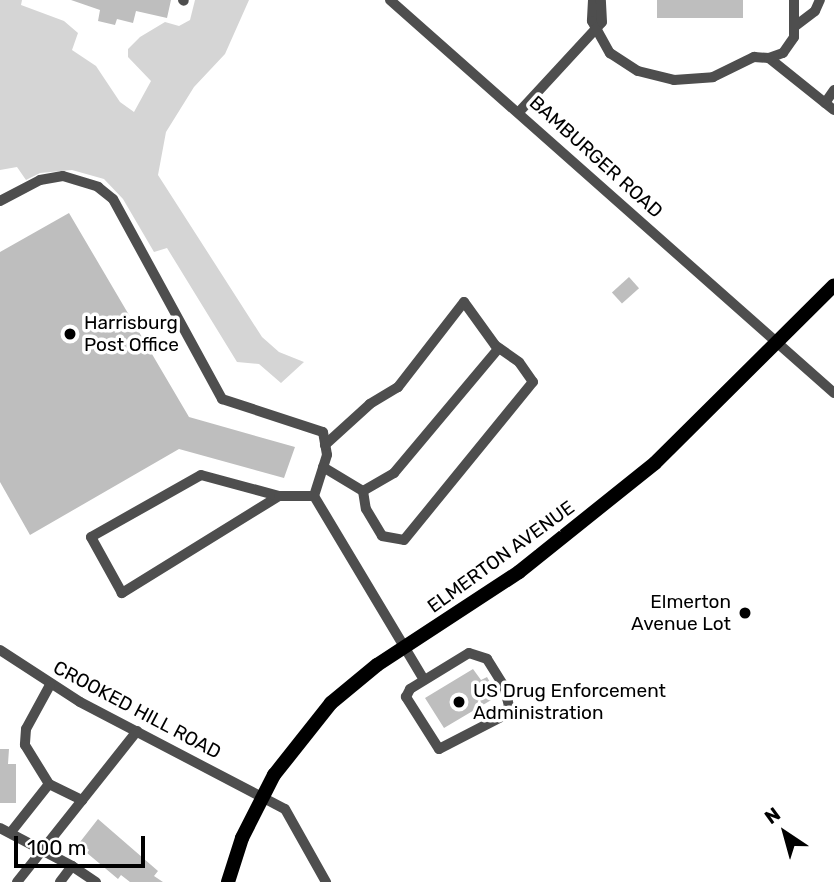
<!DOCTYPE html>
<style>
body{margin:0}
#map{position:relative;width:834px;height:882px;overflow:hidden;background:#fff;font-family:Rubik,sans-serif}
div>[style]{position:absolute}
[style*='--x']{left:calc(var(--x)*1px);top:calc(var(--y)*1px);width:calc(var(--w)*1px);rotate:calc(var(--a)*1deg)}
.green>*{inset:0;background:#d5d5d5}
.building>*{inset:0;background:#bebebe;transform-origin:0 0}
.minor>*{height:10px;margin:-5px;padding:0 5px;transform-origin:5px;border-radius:5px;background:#4e4e4e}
.major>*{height:14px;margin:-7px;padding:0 7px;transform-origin:7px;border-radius:7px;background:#000}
.dots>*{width:19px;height:19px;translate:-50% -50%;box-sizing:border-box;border:4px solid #fff;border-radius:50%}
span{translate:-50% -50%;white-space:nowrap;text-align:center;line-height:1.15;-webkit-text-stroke:7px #fff;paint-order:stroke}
.street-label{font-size:19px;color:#000}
.poi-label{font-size:19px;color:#000}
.left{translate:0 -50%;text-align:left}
.right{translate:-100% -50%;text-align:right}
.north{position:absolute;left:750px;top:798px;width:70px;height:70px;-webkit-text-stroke:5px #fff;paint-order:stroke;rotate:324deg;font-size:19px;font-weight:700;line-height:28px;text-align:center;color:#000}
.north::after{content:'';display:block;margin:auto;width:24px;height:32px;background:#000;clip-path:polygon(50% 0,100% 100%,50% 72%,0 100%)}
.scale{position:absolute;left:14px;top:836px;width:131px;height:32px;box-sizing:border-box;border:4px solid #000;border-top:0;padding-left:9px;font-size:21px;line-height:24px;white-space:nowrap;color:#000;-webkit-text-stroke:5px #fff;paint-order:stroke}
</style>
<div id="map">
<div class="green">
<i style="clip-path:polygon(0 0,22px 0,21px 5px,64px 21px,78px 33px,72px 50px,96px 66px,120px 102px,134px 112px,151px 81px,128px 57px,128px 49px,140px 37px,165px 22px,179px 26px,190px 20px,195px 0,249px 0,225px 54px,194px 87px,166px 132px,158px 175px,262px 337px,279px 352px,304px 362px,281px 383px,259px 364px,237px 362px,167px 248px,154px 252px,123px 199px,104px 179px,72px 170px,40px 173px,26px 180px,17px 167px,0 170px)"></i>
</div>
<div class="building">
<i style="clip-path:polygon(71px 0,171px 0,167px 18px,136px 11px,133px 23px,117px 19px,115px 25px,98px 21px,100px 10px)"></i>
<i style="left:657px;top:0;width:86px;height:18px"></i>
<i style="clip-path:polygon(69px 213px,189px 417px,295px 447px,284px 478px,179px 449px,30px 535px,0 482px,0 252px)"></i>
<i style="left:629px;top:277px;width:15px;height:23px;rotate:48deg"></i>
<i style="clip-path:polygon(473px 669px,481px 680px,487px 677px,498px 696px,444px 728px,425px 698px)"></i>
<i style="clip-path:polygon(0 749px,9px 749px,8px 764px,16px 764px,16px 803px,0 803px)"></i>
<i style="clip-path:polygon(98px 819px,158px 871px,154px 876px,163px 882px,130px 882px,121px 875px,118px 879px,87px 853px,89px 850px,80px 842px)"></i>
</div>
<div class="minor">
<i style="--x:183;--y:0;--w:1;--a:45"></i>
<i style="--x:390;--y:0;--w:593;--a:41.51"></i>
<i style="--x:593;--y:0;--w:21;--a:93"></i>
<i style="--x:592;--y:21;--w:37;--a:61"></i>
<i style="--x:610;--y:53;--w:33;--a:33"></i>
<i style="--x:638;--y:71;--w:37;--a:14"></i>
<i style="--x:674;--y:80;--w:39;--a:-4"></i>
<i style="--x:713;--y:77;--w:46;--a:-26"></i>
<i style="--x:754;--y:57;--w:15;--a:4"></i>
<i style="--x:769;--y:58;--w:83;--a:38.7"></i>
<i style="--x:794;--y:27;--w:26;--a:-37"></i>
<i style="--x:815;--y:11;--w:12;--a:-66"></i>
<i style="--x:769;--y:58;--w:15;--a:-20"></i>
<i style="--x:783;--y:53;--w:19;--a:-55"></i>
<i style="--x:794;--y:37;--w:37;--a:-90"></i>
<i style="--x:825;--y:103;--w:16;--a:-55"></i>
<i style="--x:519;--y:112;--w:122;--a:-47.3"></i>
<i style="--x:602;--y:22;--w:22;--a:-93"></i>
<i style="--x:0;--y:201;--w:45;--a:-27.7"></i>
<i style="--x:40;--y:180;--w:23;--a:-10"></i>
<i style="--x:63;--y:176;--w:37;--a:17"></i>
<i style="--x:98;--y:187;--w:19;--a:39"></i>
<i style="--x:113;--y:199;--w:228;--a:61.4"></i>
<i style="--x:222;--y:399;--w:106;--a:18.1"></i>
<i style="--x:323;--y:432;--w:23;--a:80"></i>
<i style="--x:327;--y:455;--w:43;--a:107.6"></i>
<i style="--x:314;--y:496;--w:214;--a:59.1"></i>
<i style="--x:323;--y:467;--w:47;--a:31"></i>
<i style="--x:363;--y:491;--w:18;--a:81"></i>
<i style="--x:366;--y:509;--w:31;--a:59"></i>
<i style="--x:382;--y:536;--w:22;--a:10"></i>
<i style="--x:404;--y:540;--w:204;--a:-50.8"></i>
<i style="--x:533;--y:382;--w:24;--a:-125"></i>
<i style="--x:519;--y:362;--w:29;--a:-145"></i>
<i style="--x:495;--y:345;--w:53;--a:-125.8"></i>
<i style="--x:464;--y:302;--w:108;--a:127.8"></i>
<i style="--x:398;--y:387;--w:33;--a:149"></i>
<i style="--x:370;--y:404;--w:61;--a:137.7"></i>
<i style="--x:363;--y:491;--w:36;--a:-30"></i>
<i style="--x:394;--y:473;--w:163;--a:-50"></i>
<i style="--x:279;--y:496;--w:185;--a:148.3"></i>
<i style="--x:122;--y:593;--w:64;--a:-119"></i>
<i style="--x:91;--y:537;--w:126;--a:-29.4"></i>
<i style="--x:201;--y:475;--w:81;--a:15.1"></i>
<i style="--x:279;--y:496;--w:35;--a:0"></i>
<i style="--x:0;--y:650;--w:95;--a:33"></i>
<i style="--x:80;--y:702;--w:231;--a:27.6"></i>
<i style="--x:285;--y:809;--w:84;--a:60.7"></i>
<i style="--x:469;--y:653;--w:19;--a:18"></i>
<i style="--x:487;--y:659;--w:32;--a:58"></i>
<i style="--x:504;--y:686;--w:21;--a:76"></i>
<i style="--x:509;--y:706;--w:12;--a:121"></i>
<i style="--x:503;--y:716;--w:72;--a:152.7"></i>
<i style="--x:439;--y:749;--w:62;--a:-122.4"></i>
<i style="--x:406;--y:697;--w:9;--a:-63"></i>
<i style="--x:410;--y:689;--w:69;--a:-31.4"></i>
<i style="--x:50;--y:685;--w:50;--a:118.6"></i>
<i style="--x:26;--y:729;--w:16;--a:94"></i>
<i style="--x:25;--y:745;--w:46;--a:58.4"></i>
<i style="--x:49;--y:784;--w:37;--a:26"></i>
<i style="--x:0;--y:828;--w:81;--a:27.8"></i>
<i style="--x:72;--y:866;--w:20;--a:127"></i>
<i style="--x:11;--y:832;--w:61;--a:-51.6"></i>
<i style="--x:72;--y:866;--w:29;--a:34"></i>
<i style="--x:17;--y:882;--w:193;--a:-51.5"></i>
</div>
<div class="major">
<i style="--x:228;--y:882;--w:46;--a:-72.3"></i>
<i style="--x:242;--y:838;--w:71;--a:-63.1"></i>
<i style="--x:274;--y:775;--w:92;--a:-51.6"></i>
<i style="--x:331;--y:703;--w:60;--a:-39.6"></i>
<i style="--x:377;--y:665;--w:170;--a:-33.2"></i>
<i style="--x:519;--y:572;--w:174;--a:-38.7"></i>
<i style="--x:655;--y:463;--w:252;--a:-44.8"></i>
</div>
<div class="dots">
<i style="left:70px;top:334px;background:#000"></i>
<i style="left:745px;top:613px;background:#000"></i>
<i style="left:459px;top:702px;background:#000"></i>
</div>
<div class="street-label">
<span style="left:596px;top:157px;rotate:42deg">BAMBURGER ROAD</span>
<span style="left:501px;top:557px;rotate:-36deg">ELMERTON AVENUE</span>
<span style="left:137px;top:710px;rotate:28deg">CROOKED HILL ROAD</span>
</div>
<div class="poi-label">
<span class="left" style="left:84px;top:334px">Harrisburg<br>Post Office</span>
<span class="right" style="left:731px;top:613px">Elmerton<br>Avenue Lot</span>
<span class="left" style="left:473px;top:702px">US Drug Enforcement<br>Administration</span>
</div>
<div class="north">N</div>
<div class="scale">100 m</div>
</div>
